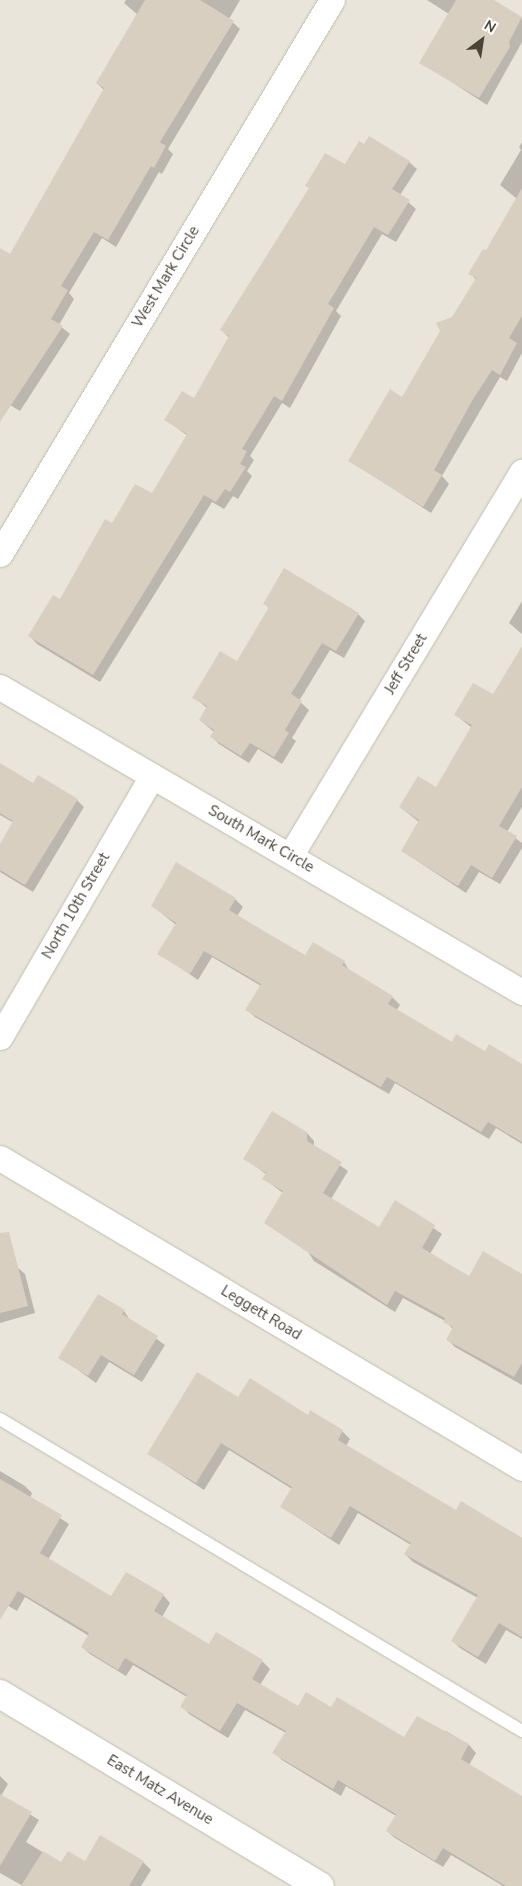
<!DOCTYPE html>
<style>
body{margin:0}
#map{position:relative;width:522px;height:1886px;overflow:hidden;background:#f6f3ec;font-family:"Nunito Sans",sans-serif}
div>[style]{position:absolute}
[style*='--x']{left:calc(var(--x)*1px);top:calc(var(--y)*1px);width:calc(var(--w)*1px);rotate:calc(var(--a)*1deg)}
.residential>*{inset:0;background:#eae5da;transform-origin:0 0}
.shadow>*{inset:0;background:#0003}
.building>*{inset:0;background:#d8cfc1}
.roads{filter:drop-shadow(0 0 1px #c2bbae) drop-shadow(0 0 1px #c2bbae)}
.service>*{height:12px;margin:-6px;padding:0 6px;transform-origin:6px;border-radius:6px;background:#fff}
.minor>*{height:25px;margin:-12.5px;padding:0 12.5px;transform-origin:12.5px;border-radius:12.5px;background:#fff}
.tertiary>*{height:28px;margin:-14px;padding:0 14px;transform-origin:14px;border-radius:14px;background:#fff}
span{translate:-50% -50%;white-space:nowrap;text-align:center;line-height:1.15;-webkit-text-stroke:4px #fff;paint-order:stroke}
.street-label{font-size:15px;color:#4b4439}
.north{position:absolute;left:457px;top:15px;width:50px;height:50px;-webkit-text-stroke:4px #fff;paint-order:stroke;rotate:31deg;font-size:14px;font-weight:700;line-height:20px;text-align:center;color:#4b4439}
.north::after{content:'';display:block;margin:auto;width:18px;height:22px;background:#4b4439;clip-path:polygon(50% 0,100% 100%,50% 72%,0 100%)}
</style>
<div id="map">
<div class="residential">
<i style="left:0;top:0;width:522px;height:1886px"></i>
</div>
<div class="shadow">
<i style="clip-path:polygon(126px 0,240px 0,229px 19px,240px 29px,168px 149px,173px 154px,162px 174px,159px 172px,116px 247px,102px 238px,69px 293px,74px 299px,59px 325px,70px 334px,20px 411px,0 399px,0 251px,11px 255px,104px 90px,97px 83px,138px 15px,124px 3px)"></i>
<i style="clip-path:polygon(427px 0,491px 0,522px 18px,522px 42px,487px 105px,421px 62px,449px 14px)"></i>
<i style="clip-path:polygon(522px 142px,522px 353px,507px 381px,500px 377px,442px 476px,449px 484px,431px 513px,350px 461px,403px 399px,476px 280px,470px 273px,486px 252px,517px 199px,500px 185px,521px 150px,519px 147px)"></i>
<i style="clip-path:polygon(409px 162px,417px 169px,400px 195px,416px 209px,396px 242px,382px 234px,336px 311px,341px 316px,290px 408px,282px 403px,250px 456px,254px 460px,247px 471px,252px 476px,238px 499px,233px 496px,224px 509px,212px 502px,100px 682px,37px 644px,30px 636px,60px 601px,113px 525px,152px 495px,188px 436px,166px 420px,194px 400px,229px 338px,222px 330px,345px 166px)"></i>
<i style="clip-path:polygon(522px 601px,522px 634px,509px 623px)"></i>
<i style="clip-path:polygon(265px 604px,358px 614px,365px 621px,344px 658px,330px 650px,299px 701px,309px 710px,292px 738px,296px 741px,282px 764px,258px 749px,249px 763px,219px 744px,212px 737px,214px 732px,200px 720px,207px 708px,194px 697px,237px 663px,270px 609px)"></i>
<i style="clip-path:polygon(522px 648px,522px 807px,507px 832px,522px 843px,522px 848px,500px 884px,479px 872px,466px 893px,402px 851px,419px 822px,400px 807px,437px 789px,472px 728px,456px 715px,493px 696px)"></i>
<i style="clip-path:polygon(0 773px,77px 800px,84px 807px,33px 892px,0 872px,0 846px,14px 823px,0 815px)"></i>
<i style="clip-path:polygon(235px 899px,243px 907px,237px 916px,306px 956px,344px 962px,350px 972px,392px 997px,400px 1005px,396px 1011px,453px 1043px,522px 1066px,522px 1144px,496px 1128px,489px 1139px,395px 1083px,389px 1094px,255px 1017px,247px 1010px,261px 986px,212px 957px,198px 980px,159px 953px,176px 925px,153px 906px)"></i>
<i style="clip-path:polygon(307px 1133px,314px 1141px,314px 1147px,348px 1171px,331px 1199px,380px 1229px,396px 1202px,442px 1234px,430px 1254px,470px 1277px,522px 1275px,522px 1385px,455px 1347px,447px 1339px,453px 1329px,445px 1321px,403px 1298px,395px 1312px,314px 1261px,308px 1252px,265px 1223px,283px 1193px,264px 1179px,267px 1175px,245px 1158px)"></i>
<i style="clip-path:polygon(17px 1267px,25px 1274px,35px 1313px,0 1323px,0 1271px)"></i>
<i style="clip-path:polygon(124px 1311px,130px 1320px,165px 1345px,142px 1382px,109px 1362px,96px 1383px,60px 1357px)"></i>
<i style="clip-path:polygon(239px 1399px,308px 1416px,311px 1412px,342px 1431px,350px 1439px,346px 1446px,456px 1512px,462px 1503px,522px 1538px,522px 1639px,506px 1630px,486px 1664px,460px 1648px,453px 1641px,478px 1598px,413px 1562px,405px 1554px,411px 1545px,358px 1513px,339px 1545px,282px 1507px,292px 1489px,229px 1450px,204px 1490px,149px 1454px)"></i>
<i style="clip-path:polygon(0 1471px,25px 1486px,32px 1493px,30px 1498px,69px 1524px,48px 1560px,112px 1598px,163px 1595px,170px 1603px,162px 1617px,209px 1645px,262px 1661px,270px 1669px,260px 1685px,298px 1708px,331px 1709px,405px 1739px,446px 1731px,469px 1745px,476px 1753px,469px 1765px,522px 1808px,522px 1886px,503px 1886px,451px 1855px,443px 1867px,395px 1838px,387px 1831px,396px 1816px,346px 1786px,341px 1796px,282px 1760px,274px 1752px,286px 1733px,245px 1710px,228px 1738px,189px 1714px,182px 1706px,187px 1697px,133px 1665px,126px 1676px,90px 1654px,82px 1647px,89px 1636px,25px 1597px,17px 1611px,0 1601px)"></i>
<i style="clip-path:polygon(0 1776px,8px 1784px,1px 1796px,39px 1820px,26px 1842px,62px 1864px,143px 1862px,151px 1870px,141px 1886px,23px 1886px,0 1873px)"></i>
</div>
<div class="building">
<i style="clip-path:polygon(145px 0,200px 0,234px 21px,160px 142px,166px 146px,154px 168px,151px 166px,108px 240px,94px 232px,61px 286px,68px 290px,51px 319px,63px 326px,0 422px,0 248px,10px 254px,104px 88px,96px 83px)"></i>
<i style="clip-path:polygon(456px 0,494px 0,522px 17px,509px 42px,510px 47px,479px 98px,419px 63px)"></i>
<i style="clip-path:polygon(369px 136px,410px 161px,392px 189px,410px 200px,388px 235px,374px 227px,328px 304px,334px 308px,282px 401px,274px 396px,242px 449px,247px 451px,240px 464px,246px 467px,230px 492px,225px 489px,216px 502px,204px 495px,93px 675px,28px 636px,53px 595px,60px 599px,105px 519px,112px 523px,135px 484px,152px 493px,187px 434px,164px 420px,182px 391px,194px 398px,229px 336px,220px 330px,309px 188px,305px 186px,325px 153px,345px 164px,359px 141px,364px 144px)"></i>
<i style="clip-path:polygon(522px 188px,522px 316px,509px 338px,517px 343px,500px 375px,492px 370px,472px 401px,434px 470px,442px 475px,423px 507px,348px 461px,390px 389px,402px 397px,440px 331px,436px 323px,452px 317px,476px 278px,468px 274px,483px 249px,486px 250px)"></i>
<i style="clip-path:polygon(284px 568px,359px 613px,336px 651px,322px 643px,291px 694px,302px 701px,285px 730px,289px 733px,274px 757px,250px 743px,241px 756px,210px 737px,214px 730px,199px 720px,207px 706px,192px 698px,220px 651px,237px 661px,269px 607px,263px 604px)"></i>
<i style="clip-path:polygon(522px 646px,522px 787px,499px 826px,517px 836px,492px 878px,471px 865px,458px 886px,401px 851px,419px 820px,399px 807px,418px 776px,436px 787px,472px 725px,454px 715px,473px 683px,493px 694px)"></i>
<i style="clip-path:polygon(0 763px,33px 783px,38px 775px,78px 799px,25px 885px,0 870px,0 844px,13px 821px,0 813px)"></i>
<i style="clip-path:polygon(176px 862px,236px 898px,229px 910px,297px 951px,305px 955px,313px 942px,345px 961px,342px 965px,393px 996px,388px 1004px,452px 1042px,456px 1034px,485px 1051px,489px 1044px,522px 1064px,522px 1142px,488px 1122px,481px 1132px,387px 1077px,381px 1087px,245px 1010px,261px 984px,204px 951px,190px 974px,157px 954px,176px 923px,151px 906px)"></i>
<i style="clip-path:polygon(272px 1111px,307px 1132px,307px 1141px,342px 1162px,323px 1193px,379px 1227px,395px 1200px,435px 1225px,422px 1248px,469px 1276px,483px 1251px,522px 1274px,522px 1363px,514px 1377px,446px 1340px,453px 1327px,443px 1322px,445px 1318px,395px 1291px,387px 1305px,264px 1223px,283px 1191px,262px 1179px,266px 1173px,243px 1159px)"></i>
<i style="clip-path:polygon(9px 1232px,28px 1306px,0 1313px,0 1233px)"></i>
<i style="clip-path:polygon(98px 1294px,125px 1310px,122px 1314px,158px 1336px,134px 1375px,101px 1355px,88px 1376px,58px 1358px)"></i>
<i style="clip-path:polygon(197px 1372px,238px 1397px,250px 1378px,308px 1415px,310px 1410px,343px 1430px,338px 1440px,456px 1510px,461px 1501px,522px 1538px,522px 1637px,499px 1623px,478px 1657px,451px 1641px,478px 1595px,404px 1554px,411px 1543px,350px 1506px,331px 1538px,280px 1507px,292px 1487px,221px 1443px,196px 1483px,147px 1454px)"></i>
<i style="clip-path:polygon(0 1479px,62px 1515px,40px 1553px,111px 1596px,126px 1572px,164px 1594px,154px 1611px,209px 1644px,216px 1632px,263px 1660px,252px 1679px,298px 1706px,306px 1692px,331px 1707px,337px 1697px,404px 1737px,417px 1716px,469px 1744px,461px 1759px,522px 1796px,522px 1886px,506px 1886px,443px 1848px,435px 1861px,386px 1831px,396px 1814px,338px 1780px,333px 1789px,272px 1753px,286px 1731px,237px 1703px,220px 1731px,180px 1707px,187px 1695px,125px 1658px,118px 1670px,81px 1647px,89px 1633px,18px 1591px,0 1620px)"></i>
<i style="clip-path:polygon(0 1794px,32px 1812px,0 1866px)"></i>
<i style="clip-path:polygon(100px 1835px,144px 1861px,129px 1886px,21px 1886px,43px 1851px,61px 1862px,68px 1851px,85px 1861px)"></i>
</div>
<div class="roads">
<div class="service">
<i style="--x:0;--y:1419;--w:608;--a:30.87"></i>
</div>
<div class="minor">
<i style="--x:0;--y:554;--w:646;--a:-59.07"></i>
<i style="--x:0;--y:687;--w:605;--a:30.3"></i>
<i style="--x:290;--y:856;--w:449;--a:-58.9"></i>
<i style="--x:0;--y:1037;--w:302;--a:-59.8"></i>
<i style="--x:0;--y:1158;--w:607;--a:30.7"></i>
</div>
<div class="tertiary">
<i style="--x:0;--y:1694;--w:373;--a:31"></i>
</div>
</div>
<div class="street-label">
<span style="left:166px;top:277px;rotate:-59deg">West Mark Circle</span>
<span style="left:406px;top:664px;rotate:-59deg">Jeff Street</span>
<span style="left:261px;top:839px;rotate:30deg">South Mark Circle</span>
<span style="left:76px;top:906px;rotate:-60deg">North 10th Street</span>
<span style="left:261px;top:1313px;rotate:31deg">Leggett Road</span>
<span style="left:160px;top:1790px;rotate:31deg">East Matz Avenue</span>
</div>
<div class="north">N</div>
</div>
